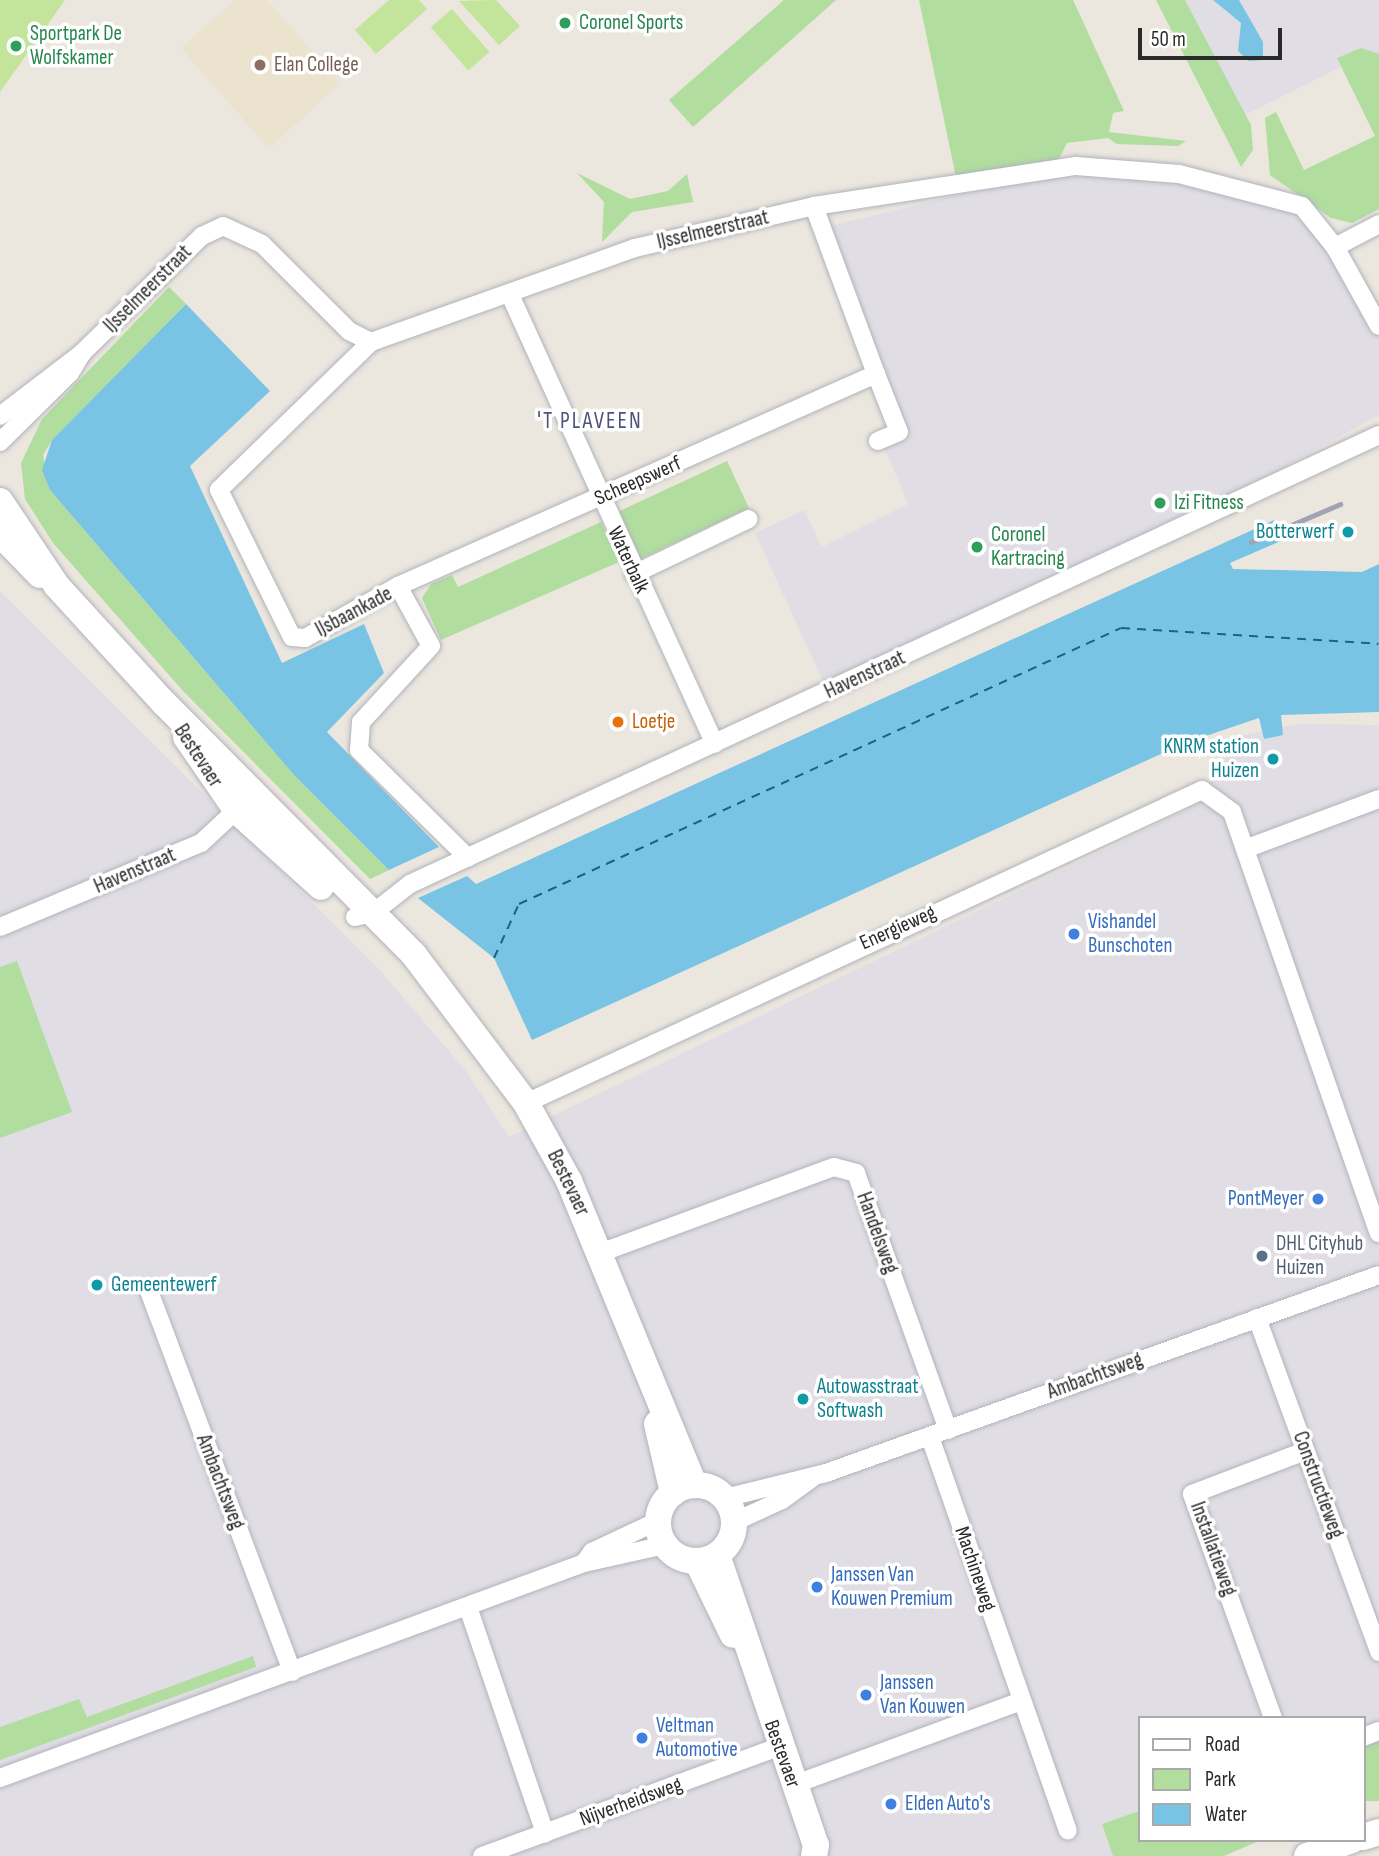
<!DOCTYPE html>
<style>
body{margin:0}
#map{position:relative;width:1379px;height:1856px;overflow:hidden;background:#ebe6de;font-family:"Sofia Sans Condensed",sans-serif}
div>[style]{position:absolute}
[style*='--x']{left:calc(var(--x)*1px);top:calc(var(--y)*1px);width:calc(var(--w)*1px);rotate:calc(var(--a)*1deg)}
.industrial>*{inset:0;background:#e0dee4}
.education>*{inset:0;background:#ebe3ce}
.green>*{inset:0;background:#b1dd9f;transform-origin:0 0}
.pitch>*{inset:0;background:#c2e49b;transform-origin:0 0}
.water>*{inset:0;background:#79c4e5}
.ferry>*{height:2px;margin-top:-1px;transform-origin:0;background:repeating-linear-gradient(90deg,#186290 0 9px,transparent 0 16px)}
.roads{filter:drop-shadow(0 0 2px #b1b3bd) drop-shadow(0 0 2px #b1b3bd)}
.street>*{height:18px;margin:-9px;padding:0 9px;transform-origin:9px;border-radius:9px;background:#fff}
.secondary>*{height:26px;margin:-13px;padding:0 13px;transform-origin:13px;border-radius:13px;background:#fff}
.secondary>.ring{margin:-13px;padding:0;box-sizing:content-box;background:none;border:26px solid #fff;border-radius:50%}
.rail>*{height:5px;margin:-2.5px;padding:0 2.5px;transform-origin:2.5px;border-radius:2.5px;background:#a1a3b3}
.dots>*{width:19px;height:19px;translate:-50% -50%;box-sizing:border-box;border:4px solid #fff;border-radius:50%}
span{translate:-50% -50%;white-space:nowrap;text-align:center;line-height:1.15;-webkit-text-stroke:7px #fff;paint-order:stroke}
.leisure-label{font-size:21px;color:#27864d}
.left{translate:0 -50%;text-align:left}
.education-label{font-size:21px;color:#785e54}
.street-label{font-size:21px;color:#2a2a2a}
.culture-label{font-size:21px;color:#0d838f}
.right{translate:-100% -50%;text-align:right}
.food-label{font-size:21px;color:#c56008}
.shop-label{font-size:21px;color:#366cbe}
.service-label{font-size:21px;color:#4e5e75}
.neighbourhood-label{font-size:23px;color:#4e5477;letter-spacing:2px}
.legend{position:absolute;left:1138px;top:1716px;width:228px;height:126px;box-sizing:border-box;background:#fff;border:2px solid #aaa;margin:0;padding:9px 12px;list-style:none;font-size:21px;color:#2a2a2a}
.legend li{display:flex;align-items:center;gap:14px;height:35px}
.legend b{width:35px;border:2px solid #aaa}
.scale{position:absolute;left:1138px;top:28px;width:144px;height:32px;box-sizing:border-box;border:4px solid #2a2a2a;border-top:0;padding-left:9px;font-size:21px;line-height:24px;white-space:nowrap;color:#2a2a2a;-webkit-text-stroke:5px #fff;paint-order:stroke}
</style>
<div id="map">
<div class="industrial">
<i style="clip-path:polygon(1171px 0,1379px 0,1379px 133px,1345px 65px,1232px 121px)"></i>
<i style="clip-path:polygon(1076px 166px,1179px 174px,1302px 206px,1335px 247px,1379px 337px,1379px 415px,1123px 556px,828px 692px,755px 533px,804px 510px,822px 547px,908px 504px,882px 442px,907px 431px,830px 226px)"></i>
<i style="clip-path:polygon(0 591px,378px 968px,466px 1071px,509px 1137px,1193px 807px,1241px 736px,1296px 724px,1379px 725px,1379px 1734px,1363px 1739px,1363px 1718px,1139px 1718px,1139px 1811px,1102px 1824px,1113px 1856px,0 1856px)"></i>
</div>
<div class="education">
<i style="clip-path:polygon(235px 0,267px 0,340px 83px,269px 149px,181px 48px)"></i>
</div>
<div class="green">
<i style="clip-path:polygon(784px 0,836px 0,693px 127px,669px 100px)"></i>
<i style="clip-path:polygon(919px 0,1073px 0,1124px 111px,1113px 113px,1109px 132px,1186px 141px,1178px 146px,1117px 144px,1108px 138px,1067px 143px,1059px 159px,956px 177px)"></i>
<i style="clip-path:polygon(1156px 0,1185px 0,1251px 125px,1253px 150px,1241px 167px)"></i>
<i style="clip-path:polygon(1361px 48px,1379px 54px,1379px 209px,1352px 223px,1331px 218px,1270px 175px,1265px 118px,1276px 112px,1304px 170px,1375px 136px,1337px 58px)"></i>
<i style="clip-path:polygon(577px 173px,630px 199px,668px 191px,687px 174px,693px 202px,632px 212px,602px 242px,604px 202px)"></i>
<i style="clip-path:polygon(169px 287px,186px 304px,52px 440px,43px 455px,50px 490px,294px 775px,389px 870px,370px 879px,183px 691px,53px 543px,25px 499px,21px 463px,42px 419px)"></i>
<i style="left:727px;top:461px;width:52px;height:122px;rotate:65deg"></i>
<i style="clip-path:polygon(601px 522px,619px 562px,441px 640px,422px 598px,431px 584px,452px 575px,458px 587px)"></i>
<i style="clip-path:polygon(17px 961px,72px 1112px,0 1138px,0 967px)"></i>
<i style="clip-path:polygon(253px 1656px,256px 1667px,0 1760px,0 1727px,79px 1699px,87px 1717px)"></i>
<i style="left:1379px;top:1734px;width:67px;height:17px;rotate:90deg"></i>
<i style="clip-path:polygon(1139px 1811px,1139px 1840px,1261px 1840px,1224px 1856px,1113px 1856px,1102px 1824px)"></i>
</div>
<div class="pitch">
<i style="clip-path:polygon(0 0,65px 0,0 92px)"></i>
<i style="clip-path:polygon(389px 0,419px 0,427px 9px,376px 54px,355px 30px)"></i>
<i style="clip-path:polygon(496px 0,520px 26px,499px 45px,459px 1px)"></i>
<i style="left:452px;top:9px;width:57px;height:28px;rotate:49deg"></i>
</div>
<div class="water">
<i style="clip-path:polygon(1213px 0,1239px 0,1263px 42px,1263px 60px,1249px 61px,1238px 51px,1241px 23px)"></i>
<i style="clip-path:polygon(186px 304px,270px 391px,190px 466px,282px 663px,364px 624px,384px 673px,327px 732px,439px 847px,389px 870px,294px 775px,50px 490px,42px 470px,52px 440px)"></i>
<i style="clip-path:polygon(1274px 520px,1283px 540px,1230px 563px,1233px 569px,1362px 572px,1379px 564px,1379px 712px,1281px 715px,1283px 735px,1264px 739px,1259px 718px,1185px 743px,532px 1040px,494px 958px,418px 898px,467px 876px,476px 884px)"></i>
</div>
<div class="ferry">
<i style="--x:494;--y:958;--w:60;--a:-65.2"></i>
<i style="--x:519;--y:904;--w:662;--a:-24.63"></i>
<i style="--x:1121;--y:628;--w:258;--a:3.5"></i>
</div>
<div class="roads">
<div class="street">
<i style="--x:1335;--y:247;--w:50;--a:-27.6"></i>
<i style="--x:511;--y:297;--w:491;--a:65.5"></i>
<i style="--x:371;--y:342;--w:212;--a:135.8"></i>
<i style="--x:219;--y:490;--w:164;--a:63.6"></i>
<i style="--x:292;--y:637;--w:13;--a:4"></i>
<i style="--x:305;--y:638;--w:107;--a:-29.2"></i>
<i style="--x:398;--y:586;--w:523;--a:-23.92"></i>
<i style="--x:876;--y:374;--w:179;--a:-110.3"></i>
<i style="--x:876;--y:374;--w:62;--a:68.4"></i>
<i style="--x:899;--y:432;--w:23;--a:157"></i>
<i style="--x:0;--y:416;--w:103;--a:-37.5"></i>
<i style="--x:82;--y:353;--w:168;--a:-44.3"></i>
<i style="--x:202;--y:236;--w:23;--a:-25"></i>
<i style="--x:223;--y:226;--w:43;--a:24.8"></i>
<i style="--x:262;--y:244;--w:123;--a:45"></i>
<i style="--x:349;--y:331;--w:25;--a:27"></i>
<i style="--x:371;--y:342;--w:280;--a:-19.6"></i>
<i style="--x:635;--y:248;--w:184;--a:-13.2"></i>
<i style="--x:814;--y:206;--w:265;--a:-8.7"></i>
<i style="--x:1076;--y:166;--w:103;--a:4.4"></i>
<i style="--x:1179;--y:174;--w:127;--a:14.6"></i>
<i style="--x:1302;--y:206;--w:53;--a:51.2"></i>
<i style="--x:1335;--y:247;--w:90;--a:60.9"></i>
<i style="--x:0;--y:442;--w:98;--a:-44.6"></i>
<i style="--x:70;--y:373;--w:23;--a:-59"></i>
<i style="--x:634;--y:574;--w:127;--a:-25.6"></i>
<i style="--x:398;--y:586;--w:68;--a:61.2"></i>
<i style="--x:431;--y:646;--w:103;--a:132.6"></i>
<i style="--x:361;--y:722;--w:28;--a:94"></i>
<i style="--x:359;--y:750;--w:153;--a:44.7"></i>
<i style="--x:1245;--y:849;--w:143;--a:-20.5"></i>
<i style="--x:355;--y:917;--w:18;--a:-13"></i>
<i style="--x:373;--y:913;--w:47;--a:-38.1"></i>
<i style="--x:410;--y:884;--w:1068;--a:-24.86"></i>
<i style="--x:0;--y:927;--w:218;--a:-22.7"></i>
<i style="--x:201;--y:843;--w:59;--a:-42.9"></i>
<i style="--x:526;--y:1103;--w:745;--a:-24.84"></i>
<i style="--x:1202;--y:790;--w:37;--a:36"></i>
<i style="--x:1232;--y:812;--w:446;--a:70.8"></i>
<i style="--x:600;--y:1253;--w:249;--a:-20.2"></i>
<i style="--x:834;--y:1167;--w:23;--a:15"></i>
<i style="--x:856;--y:1173;--w:273;--a:70.3"></i>
<i style="--x:149;--y:1291;--w:407;--a:69.4"></i>
<i style="--x:1257;--y:1318;--w:356;--a:69.9"></i>
<i style="--x:930;--y:1437;--w:417;--a:70.7"></i>
<i style="--x:725;--y:1498;--w:104;--a:-13.9"></i>
<i style="--x:826;--y:1473;--w:587;--a:-19.7"></i>
<i style="--x:734;--y:1522;--w:53;--a:-24.6"></i>
<i style="--x:782;--y:1500;--w:37;--a:-36"></i>
<i style="--x:584;--y:1563;--w:14;--a:-54"></i>
<i style="--x:592;--y:1552;--w:73;--a:-25.2"></i>
<i style="--x:469;--y:1610;--w:236;--a:71.2"></i>
<i style="--x:1273;--y:1718;--w:238;--a:-109.9"></i>
<i style="--x:1192;--y:1494;--w:121;--a:-20.8"></i>
<i style="--x:1363;--y:1737;--w:17;--a:-21"></i>
<i style="--x:0;--y:1778;--w:622;--a:-20.21"></i>
<i style="--x:584;--y:1563;--w:83;--a:-12.5"></i>
<i style="--x:793;--y:1785;--w:243;--a:-20.2"></i>
<i style="--x:482;--y:1856;--w:316;--a:-20.2"></i>
</div>
<div class="secondary">
<i style="--x:0;--y:501;--w:102;--a:56.2"></i>
<i style="--x:57;--y:586;--w:159;--a:47.6"></i>
<i style="--x:164;--y:703;--w:355;--a:45.2"></i>
<i style="--x:414;--y:955;--w:186;--a:52.9"></i>
<i style="--x:526;--y:1103;--w:89;--a:61.1"></i>
<i style="--x:569;--y:1181;--w:329;--a:67.6"></i>
<i style="--x:0;--y:534;--w:57;--a:45.7"></i>
<i style="--x:186;--y:737;--w:90;--a:55.4"></i>
<i style="--x:237;--y:811;--w:113;--a:42.1"></i>
<i style="--x:657;--y:1424;--w:71;--a:76.9"></i>
<i class="ring" style="left:658px;top:1485px;width:50px;height:50px"></i>
<i style="--x:717;--y:1555;--w:306;--a:71.2"></i>
<i style="--x:816;--y:1845;--w:11;--a:100"></i>
<i style="--x:697;--y:1561;--w:82;--a:64.1"></i>
<i style="--x:1363;--y:1837;--w:17;--a:-17"></i>
<i style="--x:1307;--y:1856;--w:48;--a:-19.6"></i>
</div>
</div>
<div class="rail">
<i style="--x:1251;--y:542;--w:97;--a:-23.1"></i>
</div>
<div class="dots">
<i style="left:565px;top:23px;background:#2e9e5b"></i>
<i style="left:16px;top:46px;background:#2e9e5b"></i>
<i style="left:260px;top:65px;background:#8d6e63"></i>
<i style="left:1160px;top:503px;background:#2e9e5b"></i>
<i style="left:1348px;top:532px;background:#0f9aa8"></i>
<i style="left:977px;top:547px;background:#2e9e5b"></i>
<i style="left:618px;top:722px;background:#e8710a"></i>
<i style="left:1273px;top:759px;background:#0f9aa8"></i>
<i style="left:1074px;top:934px;background:#3f7fe0"></i>
<i style="left:1318px;top:1199px;background:#3f7fe0"></i>
<i style="left:1262px;top:1256px;background:#5c6f8a"></i>
<i style="left:97px;top:1285px;background:#0f9aa8"></i>
<i style="left:803px;top:1399px;background:#0f9aa8"></i>
<i style="left:817px;top:1587px;background:#3f7fe0"></i>
<i style="left:866px;top:1695px;background:#3f7fe0"></i>
<i style="left:642px;top:1738px;background:#3f7fe0"></i>
<i style="left:891px;top:1804px;background:#3f7fe0"></i>
</div>
<div class="leisure-label">
<span class="left" style="left:579px;top:23px">Coronel Sports</span>
<span class="left" style="left:30px;top:46px">Sportpark De<br>Wolfskamer</span>
<span class="left" style="left:1174px;top:503px">Izi Fitness</span>
<span class="left" style="left:991px;top:547px">Coronel<br>Kartracing</span>
</div>
<div class="education-label">
<span class="left" style="left:274px;top:65px">Elan College</span>
</div>
<div class="street-label">
<span style="left:713px;top:230px;rotate:-13deg">IJsselmeerstraat</span>
<span style="left:148px;top:289px;rotate:-45deg">IJsselmeerstraat</span>
<span style="left:638px;top:481px;rotate:-24deg">Scheepswerf</span>
<span style="left:628px;top:560px;rotate:65deg">Waterbalk</span>
<span style="left:354px;top:612px;rotate:-28deg">IJsbaankade</span>
<span style="left:865px;top:675px;rotate:-25deg">Havenstraat</span>
<span style="left:198px;top:756px;rotate:57deg">Bestevaer</span>
<span style="left:135px;top:871px;rotate:-23deg">Havenstraat</span>
<span style="left:898px;top:928px;rotate:-24deg">Energieweg</span>
<span style="left:568px;top:1183px;rotate:64deg">Bestevaer</span>
<span style="left:877px;top:1233px;rotate:70deg">Handelsweg</span>
<span style="left:1095px;top:1376px;rotate:-20deg">Ambachtsweg</span>
<span style="left:220px;top:1482px;rotate:69deg">Ambachtsweg</span>
<span style="left:1318px;top:1485px;rotate:70deg">Constructieweg</span>
<span style="left:1213px;top:1549px;rotate:70deg">Installatieweg</span>
<span style="left:975px;top:1569px;rotate:71deg">Machineweg</span>
<span style="left:782px;top:1754px;rotate:70deg">Bestevaer</span>
<span style="left:631px;top:1802px;rotate:-20deg">Nijverheidsweg</span>
</div>
<div class="culture-label">
<span class="right" style="left:1334px;top:532px">Botterwerf</span>
<span class="right" style="left:1259px;top:759px">KNRM station<br>Huizen</span>
<span class="left" style="left:111px;top:1285px">Gemeentewerf</span>
<span class="left" style="left:817px;top:1399px">Autowasstraat<br>Softwash</span>
</div>
<div class="food-label">
<span class="left" style="left:632px;top:722px">Loetje</span>
</div>
<div class="shop-label">
<span class="left" style="left:1088px;top:934px">Vishandel<br>Bunschoten</span>
<span class="right" style="left:1304px;top:1199px">PontMeyer</span>
<span class="left" style="left:831px;top:1587px">Janssen Van<br>Kouwen Premium</span>
<span class="left" style="left:880px;top:1695px">Janssen<br>Van Kouwen</span>
<span class="left" style="left:656px;top:1738px">Veltman<br>Automotive</span>
<span class="left" style="left:905px;top:1804px">Elden Auto's</span>
</div>
<div class="service-label">
<span class="left" style="left:1276px;top:1256px">DHL Cityhub<br>Huizen</span>
</div>
<div class="neighbourhood-label">
<span style="left:590px;top:421px">'T PLAVEEN</span>
</div>
<ul class="legend">
<li><b style="height:9px;background:#fff"></b>Road</li>
<li><b style="height:19px;background:#b1dd9f"></b>Park</li>
<li><b style="height:19px;background:#79c4e5"></b>Water</li>
</ul>
<div class="scale">50 m</div>
</div>
